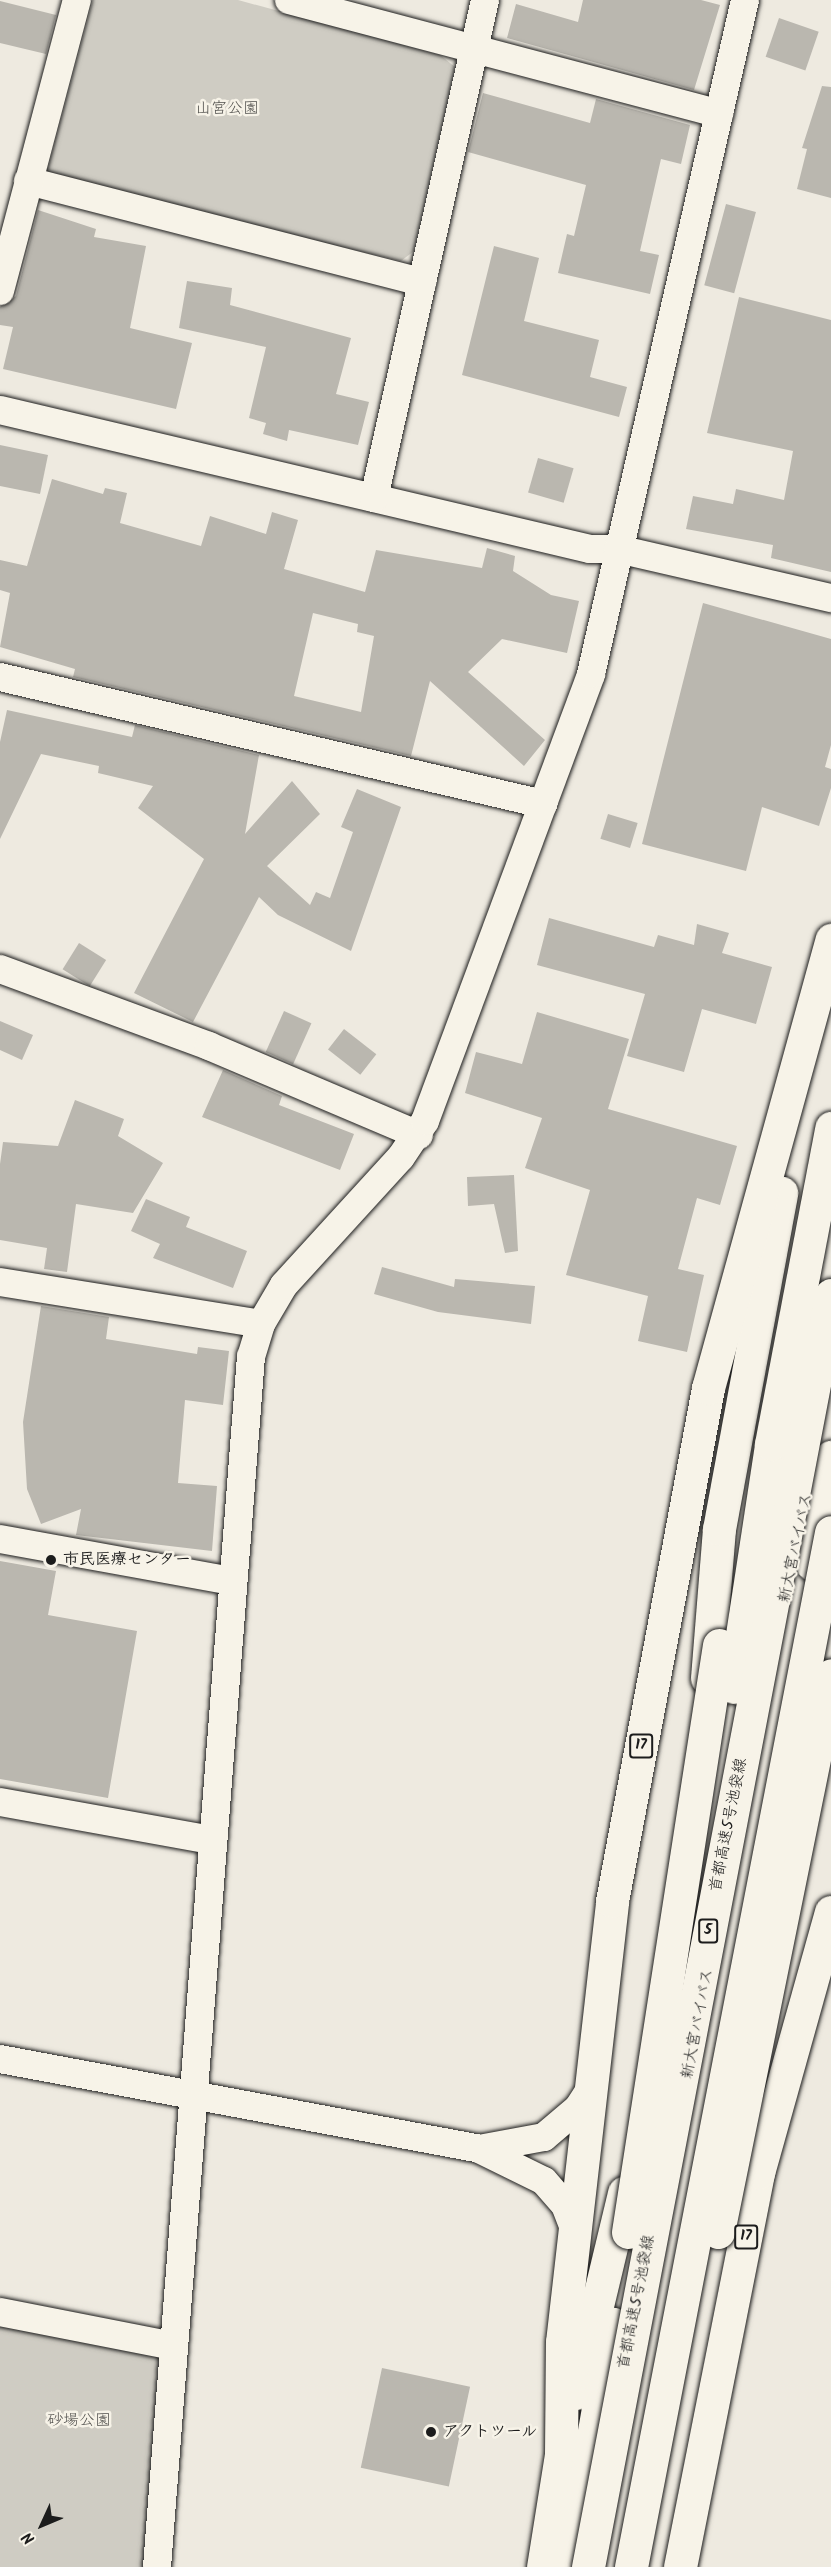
<!DOCTYPE html>
<meta charset="utf-8">
<style>
body{margin:0}
#map{position:relative;width:831px;height:2567px;overflow:hidden;background:#eeeae0;font-family:Kalam,"Klee One",sans-serif}
div>[style]{position:absolute}
[style*='--x']{left:calc(var(--x)*1px);top:calc(var(--y)*1px);width:calc(var(--w)*1px);rotate:calc(var(--a)*1deg)}
.green>*{inset:0;background:#cfccc3}
.building>*{inset:0;background:#bab7af;transform-origin:0 0}
.roads{filter:drop-shadow(0 0 2px #1c1c1c) drop-shadow(0 0 2px #1c1c1c)}
.minor>*{height:28px;margin:-14px;padding:0 14px;transform-origin:14px;border-radius:14px;background:#f7f3e8}
.highway>*{height:33px;margin:-16.5px;padding:0 16.5px;transform-origin:16.5px;border-radius:16.5px;background:#f7f3e8}
.bridges{filter:drop-shadow(0 0 2px #1c1c1c) drop-shadow(0 0 2px #1c1c1c)}
.highway-bridge>*{height:33px;margin:-16.5px;padding:0 16.5px;transform-origin:16.5px;border-radius:16.5px;background:#f7f3e8}
.dots>*{width:16px;height:16px;translate:-50% -50%;box-sizing:border-box;border:3px solid #f7f3e8;border-radius:50%}
span{translate:-50% -50%;white-space:nowrap;text-align:center;line-height:1.15;-webkit-text-stroke:5px #f7f3e8;paint-order:stroke}
.shield-label span{padding:2px 4px;background:#f7f3e8;border:2px solid;border-radius:4px;-webkit-text-stroke-width:0}
.shield-label{font-size:15px;color:#1c1c1c;font-weight:700}
.park-label{font-size:16px;color:#52514e}
.street-label{font-size:16px;color:#1c1c1c}
.poi-label{font-size:16px;color:#1c1c1c;font-weight:700}
.left{translate:0 -50%;text-align:left}
.north{position:absolute;left:12px;top:2495px;width:60px;height:60px;-webkit-text-stroke:4px #f7f3e8;paint-order:stroke;rotate:226deg;font-size:16px;font-weight:700;line-height:24px;text-align:center;color:#1c1c1c}
.north::after{content:'';display:block;margin:auto;width:21px;height:27px;background:#1c1c1c;clip-path:polygon(50% 0,100% 100%,50% 72%,0 100%)}
</style>
<div id="map">
<div class="green">
<i style="clip-path:polygon(93px 0,238px 0,440px 55px,455px 67px,414px 251px,401px 261px,55px 179px,48px 168px)"></i>
<i style="clip-path:polygon(0 2323px,163px 2356px,146px 2567px,0 2567px)"></i>
</div>
<div class="building">
<i style="clip-path:polygon(583px 0,701px 0,720px 5px,694px 90px,507px 38px,516px 4px,578px 22px)"></i>
<i style="clip-path:polygon(0 1px,56px 15px,46px 54px,0 43px)"></i>
<i style="left:779px;top:18px;width:42px;height:41px;rotate:19deg"></i>
<i style="clip-path:polygon(822px 86px,831px 87px,831px 198px,797px 189px,807px 149px,802px 148px)"></i>
<i style="clip-path:polygon(483px 93px,590px 123px,596px 99px,690px 125px,681px 164px,661px 159px,640px 251px,659px 255px,650px 294px,558px 273px,567px 234px,574px 236px,586px 185px,468px 152px)"></i>
<i style="left:726px;top:204px;width:31px;height:84px;rotate:15deg"></i>
<i style="clip-path:polygon(38px 210px,96px 229px,94px 237px,146px 246px,130px 328px,192px 343px,176px 409px,3px 369px,13px 327px,0 325px,0 307px,16px 296px)"></i>
<i style="clip-path:polygon(494px 246px,539px 258px,524px 321px,599px 340px,590px 377px,627px 387px,619px 417px,462px 375px)"></i>
<i style="clip-path:polygon(187px 281px,232px 288px,230px 305px,351px 338px,336px 394px,369px 402px,358px 445px,289px 430px,287px 441px,263px 434px,266px 423px,249px 418px,266px 347px,179px 328px)"></i>
<i style="clip-path:polygon(739px 297px,831px 320px,831px 572px,771px 558px,773px 545px,686px 529px,693px 496px,733px 504px,736px 489px,784px 500px,793px 451px,707px 433px)"></i>
<i style="clip-path:polygon(0 445px,48px 455px,40px 494px,0 486px)"></i>
<i style="left:538px;top:458px;width:37px;height:36px;rotate:16deg"></i>
<i style="clip-path:polygon(evenodd,52px 479px,103px 494px,105px 488px,127px 493px,120px 523px,201px 546px,210px 516px,266px 534px,272px 512px,298px 520px,284px 569px,365px 592px,376px 550px,482px 568px,487px 548px,515px 556px,513px 571px,551px 595px,579px 601px,567px 653px,502px 639px,468px 672px,545px 740px,524px 766px,430px 681px,411px 756px,73px 677px,75px 669px,0 647px,10px 593px,0 590px,0 560px,27px 566px,52px 479px,313px 613px,358px 624px,357px 632px,374px 636px,361px 712px,294px 696px,313px 613px)"></i>
<i style="clip-path:polygon(703px 603px,831px 639px,831px 745px,825px 767px,831px 769px,831px 788px,819px 826px,762px 807px,746px 871px,642px 844px)"></i>
<i style="clip-path:polygon(7px 710px,132px 737px,135px 725px,259px 755px,245px 834px,292px 781px,320px 814px,267px 866px,310px 905px,316px 892px,330px 898px,353px 832px,341px 827px,357px 789px,401px 807px,351px 951px,278px 915px,259px 897px,193px 1022px,134px 993px,204px 859px,138px 808px,153px 786px,98px 773px,99px 766px,41px 754px,0 839px,0 742px)"></i>
<i style="left:608px;top:814px;width:31px;height:26px;rotate:17deg"></i>
<i style="clip-path:polygon(549px 918px,654px 947px,658px 935px,694px 945px,697px 924px,729px 933px,722px 953px,772px 967px,756px 1024px,702px 1009px,684px 1072px,627px 1056px,645px 994px,537px 965px)"></i>
<i style="left:79px;top:943px;width:32px;height:31px;rotate:32deg"></i>
<i style="left:284px;top:1011px;width:30px;height:45px;rotate:24deg"></i>
<i style="clip-path:polygon(537px 1012px,629px 1039px,608px 1109px,737px 1146px,720px 1205px,697px 1198px,678px 1269px,704px 1275px,687px 1352px,638px 1341px,648px 1296px,566px 1275px,590px 1190px,525px 1168px,542px 1118px,465px 1093px,476px 1052px,522px 1064px)"></i>
<i style="clip-path:polygon(0 1021px,33px 1035px,22px 1060px,0 1050px)"></i>
<i style="left:344px;top:1029px;width:41px;height:26px;rotate:38deg"></i>
<i style="clip-path:polygon(223px 1070px,282px 1096px,279px 1105px,354px 1134px,340px 1170px,202px 1117px)"></i>
<i style="clip-path:polygon(75px 1100px,124px 1119px,118px 1136px,163px 1163px,133px 1213px,76px 1204px,67px 1272px,44px 1269px,47px 1248px,0 1240px,0 1164px,3px 1142px,58px 1146px)"></i>
<i style="clip-path:polygon(514px 1175px,518px 1251px,505px 1253px,494px 1204px,468px 1206px,467px 1177px)"></i>
<i style="clip-path:polygon(146px 1199px,190px 1217px,186px 1227px,247px 1251px,233px 1288px,153px 1258px,160px 1244px,131px 1231px)"></i>
<i style="clip-path:polygon(382px 1267px,454px 1287px,455px 1279px,535px 1286px,531px 1324px,438px 1312px,374px 1294px)"></i>
<i style="clip-path:polygon(41px 1306px,109px 1317px,106px 1339px,197px 1354px,198px 1347px,229px 1351px,223px 1405px,185px 1400px,178px 1483px,217px 1486px,212px 1551px,76px 1535px,81px 1509px,41px 1524px,27px 1489px,23px 1422px)"></i>
<i style="clip-path:polygon(0 1561px,56px 1571px,48px 1615px,137px 1631px,108px 1798px,0 1779px)"></i>
<i style="left:382px;top:2368px;width:90px;height:102px;rotate:12deg"></i>
</div>
<div class="roads">
<div class="minor">
<i style="--x:289;--y:0;--w:445;--a:14.8"></i>
<i style="--x:28;--y:181;--w:407;--a:14.4"></i>
<i style="--x:0;--y:291;--w:301;--a:-75.2"></i>
<i style="--x:0;--y:410;--w:606;--a:13.26"></i>
<i style="--x:590;--y:549;--w:28;--a:0"></i>
<i style="--x:618;--y:549;--w:219;--a:13"></i>
<i style="--x:374;--y:498;--w:510;--a:-77.43"></i>
<i style="--x:0;--y:677;--w:558;--a:13.16"></i>
<i style="--x:0;--y:969;--w:223;--a:20.2"></i>
<i style="--x:209;--y:1046;--w:228;--a:23"></i>
<i style="--x:0;--y:1282;--w:264;--a:9.1"></i>
<i style="--x:0;--y:1539;--w:234;--a:10.3"></i>
<i style="--x:0;--y:1802;--w:214;--a:10.2"></i>
<i style="--x:0;--y:2059;--w:487;--a:10.6"></i>
<i style="--x:479;--y:2149;--w:72;--a:26.2"></i>
<i style="--x:544;--y:2181;--w:32;--a:49"></i>
<i style="--x:565;--y:2205;--w:26;--a:69"></i>
<i style="--x:479;--y:2149;--w:66;--a:-10.5"></i>
<i style="--x:544;--y:2137;--w:45;--a:-40.5"></i>
<i style="--x:578;--y:2108;--w:24;--a:-57"></i>
<i style="--x:0;--y:2312;--w:177;--a:11.1"></i>
<i style="--x:157;--y:2567;--w:1214;--a:-85.56"></i>
<i style="--x:251;--y:1357;--w:34;--a:-73"></i>
<i style="--x:261;--y:1324;--w:45;--a:-59.5"></i>
<i style="--x:284;--y:1285;--w:173;--a:-47.6"></i>
<i style="--x:401;--y:1157;--w:43;--a:-56.3"></i>
<i style="--x:425;--y:1121;--w:477;--a:-69.6"></i>
<i style="--x:591;--y:674;--w:691;--a:-77.13"></i>
</div>
<div class="highway">
<i style="--x:812;--y:1564;--w:109;--a:-79.9"></i>
<i style="--x:707;--y:1678;--w:149;--a:-85.4"></i>
<i style="--x:719;--y:1529;--w:342;--a:-79.5"></i>
<i style="--x:576;--y:2393;--w:206;--a:-76.5"></i>
<i style="--x:543;--y:2567;--w:114;--a:-80.9"></i>
<i style="--x:561;--y:2454;--w:112;--a:-89.5"></i>
<i style="--x:562;--y:2342;--w:444;--a:-83.5"></i>
<i style="--x:612;--y:1901;--w:522;--a:-79.4"></i>
<i style="--x:708;--y:1388;--w:465;--a:-74.6"></i>
<i style="--x:570;--y:2567;--w:247;--a:-80"></i>
<i style="--x:680;--y:2567;--w:402;--a:-78.8"></i>
<i style="--x:758;--y:2173;--w:271;--a:-74.4"></i>
</div>
</div>
<div class="bridges">
<div class="highway-bridge">
<i style="--x:734;--y:1687;--w:246;--a:-81.3"></i>
<i style="--x:771;--y:1444;--w:322;--a:-79.2"></i>
<i style="--x:628;--y:2232;--w:594;--a:-81.19"></i>
<i style="--x:718;--y:2232;--w:568;--a:-78.53"></i>
<i style="--x:588;--y:2567;--w:1295;--a:-79.18"></i>
<i style="--x:631;--y:2567;--w:1054;--a:-79.06"></i>
</div>
</div>
<div class="dots">
<i style="left:51px;top:1560px;background:#1c1c1c"></i>
<i style="left:431px;top:2432px;background:#1c1c1c"></i>
</div>
<div class="shield-label">
<span style="left:641px;top:1746px">17</span>
<span style="left:708px;top:1931px">5</span>
<span style="left:746px;top:2237px">17</span>
</div>
<div class="park-label">
<span style="left:227px;top:109px">山宮公園</span>
<span style="left:79px;top:2421px">砂場公園</span>
</div>
<div class="street-label">
<span style="left:796px;top:1548px;rotate:-78deg">新大宮バイパス</span>
<span style="left:729px;top:1825px;rotate:-79deg">首都高速5号池袋線</span>
<span style="left:698px;top:2024px;rotate:-79deg">新大宮バイパス</span>
<span style="left:637px;top:2302px;rotate:-79deg">首都高速5号池袋線</span>
</div>
<div class="poi-label">
<span class="left" style="left:63px;top:1560px">市民医療センター</span>
<span class="left" style="left:443px;top:2432px">アクトツール</span>
</div>
<div class="north">N</div>
</div>
